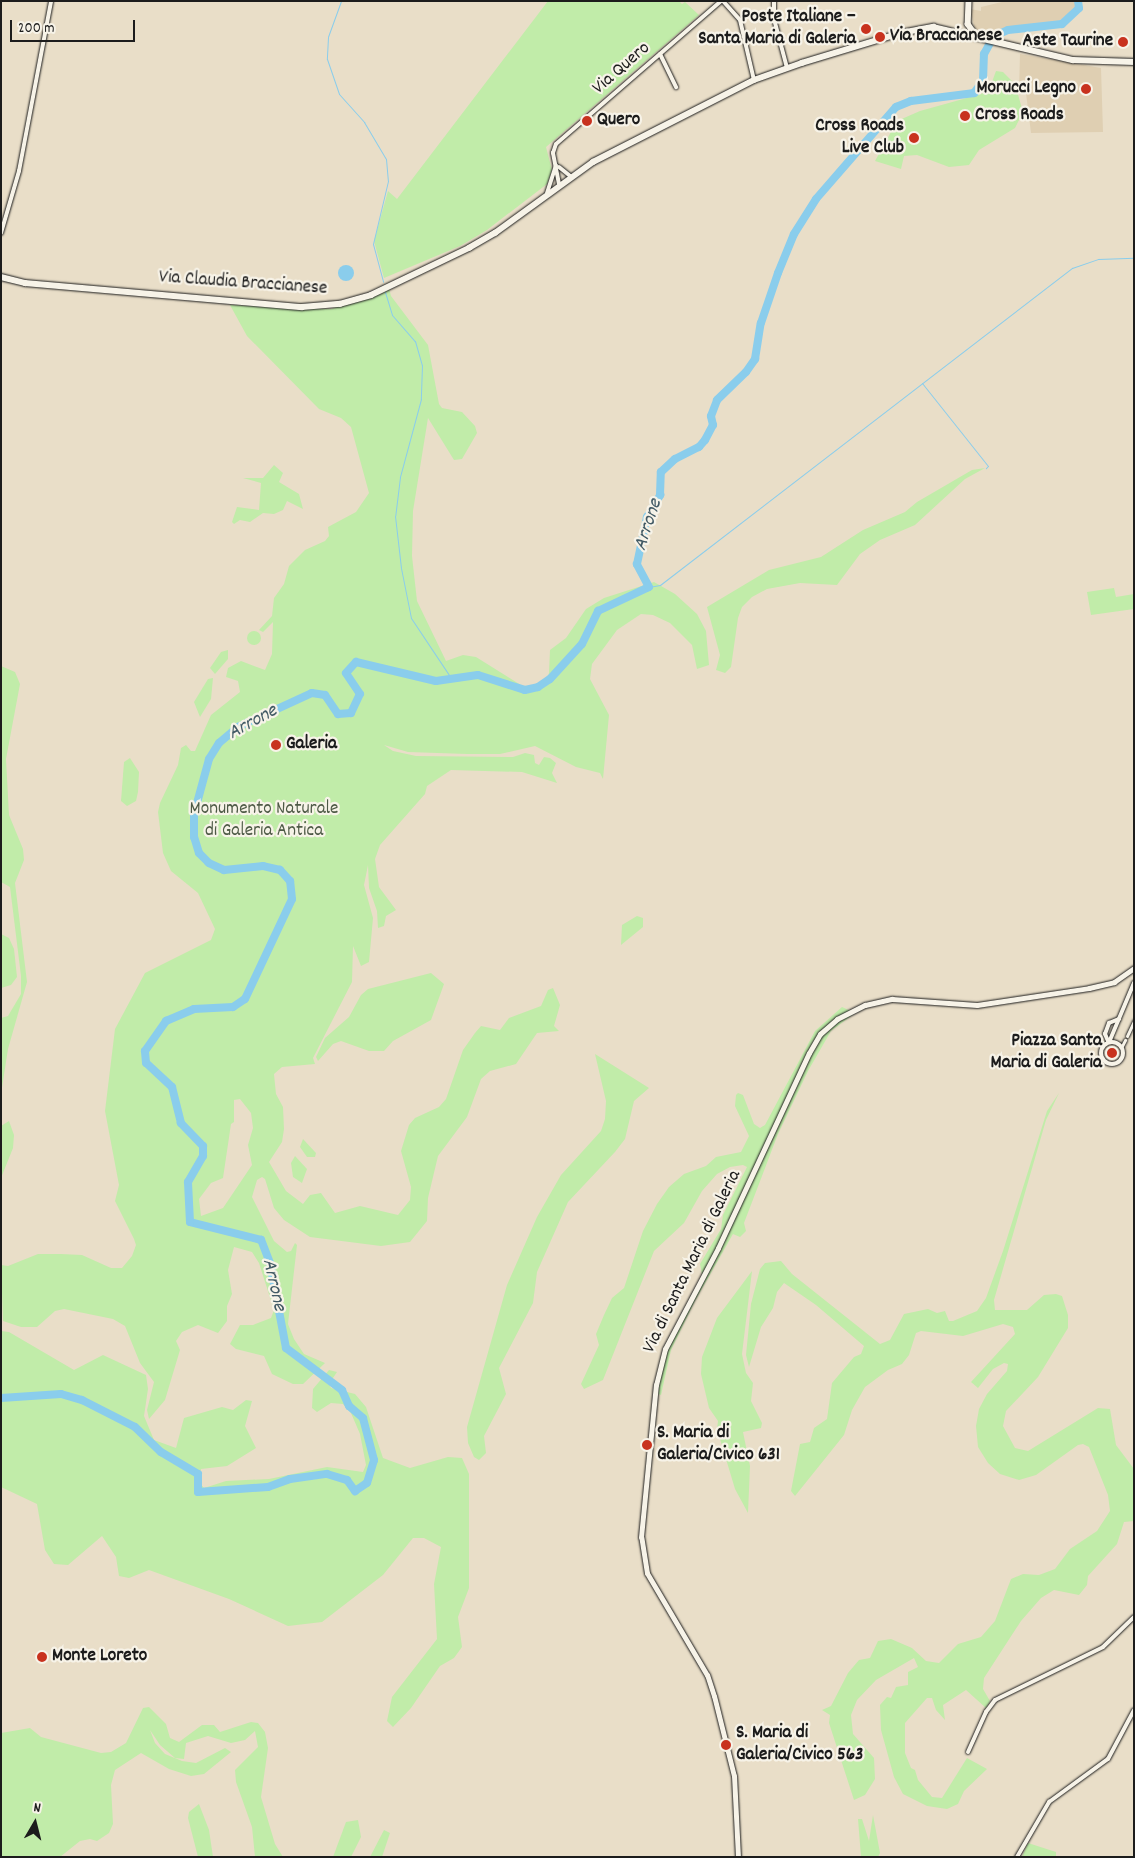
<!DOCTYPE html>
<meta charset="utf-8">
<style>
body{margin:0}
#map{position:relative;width:1135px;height:1858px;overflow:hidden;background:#e9dec8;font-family:Dekko,sans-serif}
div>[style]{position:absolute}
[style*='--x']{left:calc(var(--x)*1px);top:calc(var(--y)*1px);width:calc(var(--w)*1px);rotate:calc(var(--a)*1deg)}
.built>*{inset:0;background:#dfcfb2}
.green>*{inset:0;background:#c1eca9}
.round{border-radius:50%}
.water>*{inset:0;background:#8acdec}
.stream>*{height:1px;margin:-0.5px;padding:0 0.5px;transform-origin:0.5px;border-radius:0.5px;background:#8acdec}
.river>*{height:8px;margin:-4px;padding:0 4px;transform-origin:4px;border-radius:4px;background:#8acdec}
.roads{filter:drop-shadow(0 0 1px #1c1c1c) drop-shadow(0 0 1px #1c1c1c)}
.pedestrian>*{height:3px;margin:-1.5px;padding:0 1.5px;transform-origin:1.5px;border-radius:1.5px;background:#f7f3e8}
.minor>*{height:4px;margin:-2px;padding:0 2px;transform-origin:2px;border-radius:2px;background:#f7f3e8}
.minor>.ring{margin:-2px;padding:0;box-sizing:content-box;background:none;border:4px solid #f7f3e8;border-radius:50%}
.tertiary>*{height:5px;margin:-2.5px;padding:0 2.5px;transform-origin:2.5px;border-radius:2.5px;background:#f7f3e8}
.secondary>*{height:5.5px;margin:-2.75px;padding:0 2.75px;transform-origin:2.75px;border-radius:2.75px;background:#f7f3e8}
.dots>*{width:14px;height:14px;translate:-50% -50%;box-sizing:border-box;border:2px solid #f7f3e8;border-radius:50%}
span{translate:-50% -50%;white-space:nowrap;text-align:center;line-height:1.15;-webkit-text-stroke:4.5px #f7f3e8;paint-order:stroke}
.poi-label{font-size:19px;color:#1c1c1c;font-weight:700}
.right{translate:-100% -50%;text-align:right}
.left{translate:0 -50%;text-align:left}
.street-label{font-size:19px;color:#1c1c1c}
.park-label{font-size:19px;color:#4e5a46}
.water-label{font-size:20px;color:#425a65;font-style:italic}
.frame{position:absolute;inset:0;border:2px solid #1c1c1c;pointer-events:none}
.north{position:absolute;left:10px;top:1798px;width:50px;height:50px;-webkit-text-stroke:4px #f7f3e8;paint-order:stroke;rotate:8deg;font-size:14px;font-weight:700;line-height:20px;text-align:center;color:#1c1c1c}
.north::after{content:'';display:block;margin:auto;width:18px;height:22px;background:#1c1c1c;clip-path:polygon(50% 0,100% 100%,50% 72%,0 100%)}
.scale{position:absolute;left:10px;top:20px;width:125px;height:22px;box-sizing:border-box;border:2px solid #1c1c1c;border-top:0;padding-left:6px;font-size:15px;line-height:18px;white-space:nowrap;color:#1c1c1c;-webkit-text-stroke:4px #f7f3e8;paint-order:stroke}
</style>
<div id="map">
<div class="built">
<i style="clip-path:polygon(1006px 1px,1074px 1px,1078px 6px,1058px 22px,997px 29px,988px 33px,975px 29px,970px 9px,981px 11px,981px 7px)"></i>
<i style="clip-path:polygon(1020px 54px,1101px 68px,1103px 132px,1031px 133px,1026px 93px,1019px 92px)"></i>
</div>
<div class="green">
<i style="clip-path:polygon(548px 1px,679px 1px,682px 4px,685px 2px,699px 15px,546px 147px,552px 170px,547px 184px,487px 230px,460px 246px,384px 278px,374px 241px,388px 191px,397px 199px)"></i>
<i style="clip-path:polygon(996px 71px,1003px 72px,1015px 84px,1023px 112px,1015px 128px,979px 150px,969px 165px,949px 167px,917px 155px,904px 156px,901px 169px,875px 161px,897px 121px,920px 111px,981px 94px,989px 90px)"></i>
<i style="clip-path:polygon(evenodd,389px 288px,391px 296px,428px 345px,439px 404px,442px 408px,462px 412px,475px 426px,477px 433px,462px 459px,454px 460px,428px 418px,413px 511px,412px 556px,417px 601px,446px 661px,463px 655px,476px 657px,524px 687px,539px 688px,546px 684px,549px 673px,550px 650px,566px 638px,586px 609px,604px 598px,654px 582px,675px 594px,697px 614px,706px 631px,709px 665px,697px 669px,692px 645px,670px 623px,653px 615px,641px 614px,617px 630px,592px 664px,590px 679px,609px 715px,603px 779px,600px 773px,576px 767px,535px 746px,500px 754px,467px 754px,408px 752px,384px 745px,393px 751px,416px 756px,513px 757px,525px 753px,534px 755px,535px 763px,539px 765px,544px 757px,550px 758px,556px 763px,552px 773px,557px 783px,522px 772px,451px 770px,427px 786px,425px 794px,380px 845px,375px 859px,379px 887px,396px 910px,386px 916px,384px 926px,378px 928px,377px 911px,369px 888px,368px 865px,364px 885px,373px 918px,369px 962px,361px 966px,353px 946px,352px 982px,313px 1058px,315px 1064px,282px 1067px,274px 1074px,276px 1094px,283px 1107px,284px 1129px,282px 1142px,269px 1162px,286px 1191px,303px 1204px,310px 1195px,321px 1193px,335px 1213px,360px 1206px,398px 1215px,410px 1200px,411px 1187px,401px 1151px,409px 1125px,415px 1118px,439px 1107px,446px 1099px,463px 1050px,475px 1033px,481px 1026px,500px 1030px,509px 1018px,541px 1006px,548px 990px,553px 988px,560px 1005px,554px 1026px,559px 1031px,537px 1033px,516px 1064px,490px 1071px,481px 1079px,467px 1117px,438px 1156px,428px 1198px,427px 1221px,410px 1242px,381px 1246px,310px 1237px,284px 1220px,274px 1208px,265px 1179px,262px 1177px,257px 1180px,252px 1197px,274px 1241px,287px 1252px,291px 1251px,295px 1243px,297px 1245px,288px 1324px,294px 1339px,304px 1354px,325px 1363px,303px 1384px,293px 1384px,272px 1374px,264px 1356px,236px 1349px,230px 1344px,240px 1325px,253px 1325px,271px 1318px,274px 1310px,259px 1263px,252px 1252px,234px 1247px,228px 1270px,232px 1294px,227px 1306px,227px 1321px,218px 1333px,198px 1325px,182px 1332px,176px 1341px,180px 1350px,165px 1400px,149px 1419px,147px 1410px,154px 1382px,140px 1363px,125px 1326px,113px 1319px,64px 1309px,55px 1311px,37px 1327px,21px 1327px,3px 1321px,1px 1265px,8px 1266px,38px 1254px,61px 1254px,82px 1255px,111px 1268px,122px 1268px,132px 1256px,136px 1245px,134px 1239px,115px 1201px,119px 1185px,105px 1111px,115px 1029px,145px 973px,211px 940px,215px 929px,198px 893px,171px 871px,163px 853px,158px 812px,160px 803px,178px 765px,181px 748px,186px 745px,191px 751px,195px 751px,211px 715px,240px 692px,238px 681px,226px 677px,228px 668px,241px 661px,265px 670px,272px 654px,273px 622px,263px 632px,259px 630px,272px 616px,274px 598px,284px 584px,289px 566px,305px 550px,325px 541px,329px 536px,328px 527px,356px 512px,369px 493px,351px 427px,341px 418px,319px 409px,247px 336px,230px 305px,331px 309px,389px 288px,240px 1099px,251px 1113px,253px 1128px,248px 1145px,252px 1165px,223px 1208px,201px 1216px,199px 1199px,211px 1183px,223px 1178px,231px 1124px,234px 1122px,234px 1100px,240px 1099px)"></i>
<i style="clip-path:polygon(274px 465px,283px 473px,279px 482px,299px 494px,303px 509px,287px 501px,283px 510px,274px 514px,263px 513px,250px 522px,240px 520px,234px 524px,232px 522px,237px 507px,259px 510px,261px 483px,243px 478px,263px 478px)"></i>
<i style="clip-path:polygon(985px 468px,965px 479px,915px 525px,880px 540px,860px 554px,837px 585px,800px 583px,767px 589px,752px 597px,742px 607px,738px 618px,731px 667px,725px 673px,716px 670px,720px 655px,707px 607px,769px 570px,821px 557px,863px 530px,905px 512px,917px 502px,972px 470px)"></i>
<i style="clip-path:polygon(1114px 588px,1116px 597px,1134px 594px,1134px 609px,1091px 615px,1087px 592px)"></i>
<i class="round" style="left:247px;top:631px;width:14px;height:14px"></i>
<i style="clip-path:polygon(228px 650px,228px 659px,215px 674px,210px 668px,221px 652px)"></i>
<i style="clip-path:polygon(1px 666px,15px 672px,20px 684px,6px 759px,9px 815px,23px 849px,24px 860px,15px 883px,27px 982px,8px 1049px,1px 1094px,1px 1018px,8px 1016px,21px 994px,21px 976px,10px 887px,1px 882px)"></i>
<i style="clip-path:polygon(213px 678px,211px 699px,200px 717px,194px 702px,208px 679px)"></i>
<i style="clip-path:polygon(130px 758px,139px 772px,138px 792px,136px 801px,127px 806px,121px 801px,124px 762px)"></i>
<i style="clip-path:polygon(637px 916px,643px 918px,643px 927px,621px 945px,622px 925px)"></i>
<i style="clip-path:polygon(1px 934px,9px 938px,14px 949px,17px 977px,11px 985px,1px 988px)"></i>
<i style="clip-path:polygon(431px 973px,444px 984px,431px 1020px,393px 1041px,384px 1051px,369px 1051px,341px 1041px,333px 1044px,318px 1061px,316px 1057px,325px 1038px,349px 1017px,361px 995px,368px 989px)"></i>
<i style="clip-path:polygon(842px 1007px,855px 1013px,831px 1031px,808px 1071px,778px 1134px,744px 1223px,746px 1231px,740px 1237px,733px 1234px,695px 1301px,671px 1350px,661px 1395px,658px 1394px,661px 1374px,669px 1345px,703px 1280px,700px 1264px,721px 1229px,723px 1215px,747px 1167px,743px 1165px,730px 1167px,717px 1174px,702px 1191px,684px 1223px,654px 1251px,603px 1380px,584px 1389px,581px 1384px,599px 1345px,596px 1334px,604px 1315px,612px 1298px,624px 1288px,643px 1231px,657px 1204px,669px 1187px,684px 1174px,706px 1166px,716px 1157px,741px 1152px,749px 1136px,735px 1106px,736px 1095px,738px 1093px,743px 1095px,754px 1124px,760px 1128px,765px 1125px,815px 1031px)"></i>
<i style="clip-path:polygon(595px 1054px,649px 1088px,634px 1101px,625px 1139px,615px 1152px,568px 1202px,537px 1272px,533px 1303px,499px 1368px,506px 1394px,484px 1436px,486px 1453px,479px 1460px,474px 1457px,468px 1443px,467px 1427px,507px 1285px,537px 1217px,561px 1175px,601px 1131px,605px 1119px,606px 1101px)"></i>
<i style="clip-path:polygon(1059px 1093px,1046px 1120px,994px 1300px,995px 1310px,1027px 1310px,1044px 1295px,1056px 1294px,1062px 1296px,1068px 1315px,1068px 1328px,1038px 1377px,1006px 1411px,1003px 1426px,1015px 1448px,1028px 1451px,1098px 1408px,1110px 1409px,1116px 1445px,1134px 1469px,1134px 1521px,1124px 1522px,1117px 1544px,1088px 1576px,1087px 1585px,1079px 1595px,1054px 1590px,1041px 1598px,1021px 1621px,984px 1678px,983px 1689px,990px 1701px,986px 1708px,966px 1690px,943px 1705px,945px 1720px,936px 1710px,932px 1698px,927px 1698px,905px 1723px,905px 1753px,911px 1768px,915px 1770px,918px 1780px,932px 1797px,942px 1798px,967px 1758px,987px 1769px,964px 1791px,958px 1804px,947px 1809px,927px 1806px,903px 1794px,894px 1777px,881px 1730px,880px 1705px,887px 1697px,891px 1698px,896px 1687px,908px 1685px,908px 1672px,918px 1667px,914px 1658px,876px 1680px,857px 1700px,851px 1715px,853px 1734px,874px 1758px,875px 1779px,865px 1795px,854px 1800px,829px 1723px,830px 1715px,822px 1710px,831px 1706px,848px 1673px,859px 1660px,870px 1658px,878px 1641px,891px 1639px,912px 1648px,926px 1661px,939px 1663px,958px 1644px,981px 1637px,995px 1621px,1011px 1579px,1023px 1574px,1039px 1575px,1055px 1569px,1070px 1549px,1097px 1531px,1110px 1511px,1108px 1495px,1089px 1447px,1083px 1444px,1078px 1445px,1036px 1475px,1019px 1480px,1000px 1474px,988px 1463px,978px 1447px,976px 1426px,979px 1409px,987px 1394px,1007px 1371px,1008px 1364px,1004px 1363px,993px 1369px,978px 1388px,971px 1382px,1015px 1334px,1013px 1327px,1003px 1324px,963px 1336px,921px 1331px,916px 1333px,909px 1355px,902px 1364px,888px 1370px,865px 1387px,852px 1410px,844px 1435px,795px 1496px,791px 1491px,800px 1444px,810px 1442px,814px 1428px,827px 1419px,832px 1383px,854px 1357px,861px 1354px,864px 1346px,816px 1305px,784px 1283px,777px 1292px,773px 1308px,761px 1327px,749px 1367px,746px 1355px,751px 1304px,760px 1269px,765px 1263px,781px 1261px,792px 1274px,880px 1344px,890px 1340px,904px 1314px,928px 1309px,937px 1313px,945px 1311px,949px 1321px,953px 1321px,977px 1311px,986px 1298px,1003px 1251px,1047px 1111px)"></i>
<i style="clip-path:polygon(9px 1121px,14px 1135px,13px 1148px,1px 1178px,1px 1126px)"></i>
<i style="clip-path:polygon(303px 1139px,316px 1153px,315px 1157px,307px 1157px,300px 1147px)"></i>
<i style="clip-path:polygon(295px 1156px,307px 1169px,302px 1183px,293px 1177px,291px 1163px)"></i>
<i style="clip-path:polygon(752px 1271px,742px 1354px,746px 1373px,753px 1383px,751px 1401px,762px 1423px,761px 1428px,743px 1432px,750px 1466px,748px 1513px,735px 1489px,717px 1429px,718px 1421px,709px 1408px,701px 1374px,702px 1357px,717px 1318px)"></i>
<i style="clip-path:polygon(1px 1331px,9px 1332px,74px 1370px,103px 1355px,146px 1375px,148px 1389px,144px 1416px,154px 1440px,176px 1448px,184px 1418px,222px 1407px,233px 1410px,246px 1400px,252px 1401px,245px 1426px,256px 1448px,227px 1466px,201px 1469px,198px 1481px,204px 1488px,226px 1481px,269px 1479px,327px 1467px,363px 1472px,366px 1465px,360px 1434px,351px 1413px,343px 1404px,331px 1403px,317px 1412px,312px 1408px,313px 1389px,329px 1370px,337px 1372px,329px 1384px,331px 1388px,355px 1394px,366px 1407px,383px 1458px,410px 1468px,448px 1457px,462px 1458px,469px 1474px,469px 1588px,458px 1617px,462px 1647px,454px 1658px,440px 1666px,411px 1708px,393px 1727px,387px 1721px,392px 1697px,437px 1639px,434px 1584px,441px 1547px,424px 1538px,413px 1538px,383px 1575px,322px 1622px,288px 1626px,229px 1599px,149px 1570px,129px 1578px,119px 1576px,116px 1557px,102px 1536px,68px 1565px,54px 1564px,45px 1550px,37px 1504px,1px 1487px)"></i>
<i style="clip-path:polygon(149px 1707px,166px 1724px,170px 1738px,179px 1742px,202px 1725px,214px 1725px,220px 1732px,251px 1722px,258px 1723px,265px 1732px,268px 1748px,261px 1797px,275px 1844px,283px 1857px,255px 1857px,252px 1827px,236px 1782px,235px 1770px,258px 1747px,255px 1731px,245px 1740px,231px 1743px,208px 1736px,186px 1743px,184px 1759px,175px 1758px,160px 1745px,150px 1730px,155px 1743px,165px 1754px,182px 1761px,196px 1763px,225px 1748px,231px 1752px,204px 1774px,191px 1776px,169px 1769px,141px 1753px,115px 1770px,111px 1785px,113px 1824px,109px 1833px,97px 1841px,90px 1839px,80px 1841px,60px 1857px,1px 1857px,1px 1733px,30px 1728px,41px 1737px,101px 1753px,111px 1752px,126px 1743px,143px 1708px)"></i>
<i style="clip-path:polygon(199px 1804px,209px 1830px,213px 1857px,198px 1857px,188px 1818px,189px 1812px)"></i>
<i style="clip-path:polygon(873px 1815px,880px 1853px,878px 1857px,861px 1857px,858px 1819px,862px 1819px,869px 1841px)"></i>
<i style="clip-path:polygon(358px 1820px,361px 1837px,351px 1857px,333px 1857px,346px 1822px)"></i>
<i style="clip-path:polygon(384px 1830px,390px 1833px,382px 1857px,370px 1857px)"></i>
<i style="clip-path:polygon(1028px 1843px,1056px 1852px,1056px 1857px,1022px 1857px)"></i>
</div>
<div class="water">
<i class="round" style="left:338px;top:265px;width:16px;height:16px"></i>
</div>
<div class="stream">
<i style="--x:341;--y:1;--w:38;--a:110"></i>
<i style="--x:328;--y:37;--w:22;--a:93"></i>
<i style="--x:327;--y:59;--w:37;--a:71"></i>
<i style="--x:339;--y:94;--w:38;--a:48"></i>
<i style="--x:364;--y:122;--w:43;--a:59.3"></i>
<i style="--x:386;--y:159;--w:22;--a:85"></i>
<i style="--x:388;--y:181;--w:65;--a:103.4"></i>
<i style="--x:373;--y:244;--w:39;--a:75"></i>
<i style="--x:385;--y:292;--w:24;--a:73"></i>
<i style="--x:392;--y:315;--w:35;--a:49"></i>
<i style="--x:415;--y:341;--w:25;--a:74"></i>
<i style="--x:422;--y:365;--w:34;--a:92"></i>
<i style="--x:421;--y:399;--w:81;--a:105.1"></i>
<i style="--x:400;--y:477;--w:39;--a:97"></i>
<i style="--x:395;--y:516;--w:52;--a:83.4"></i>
<i style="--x:401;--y:568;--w:51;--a:78.7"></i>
<i style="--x:411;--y:618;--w:72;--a:56.3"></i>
<i style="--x:922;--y:383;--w:106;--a:51.5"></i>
<i style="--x:988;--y:466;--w:3;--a:135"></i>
<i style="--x:649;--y:587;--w:11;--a:-10"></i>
<i style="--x:660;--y:585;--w:520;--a:-37.58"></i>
<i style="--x:1072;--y:268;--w:28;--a:-19"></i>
<i style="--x:1098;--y:259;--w:36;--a:-2"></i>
</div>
<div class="river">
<i style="--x:1;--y:1398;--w:60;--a:-3.8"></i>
<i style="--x:61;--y:1394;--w:22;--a:16"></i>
<i style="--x:82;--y:1400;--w:59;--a:27"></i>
<i style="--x:135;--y:1427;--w:36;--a:44"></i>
<i style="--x:161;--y:1452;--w:43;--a:30.7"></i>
<i style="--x:198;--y:1474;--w:18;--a:90"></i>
<i style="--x:198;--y:1492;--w:70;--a:-4.1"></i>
<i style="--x:268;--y:1487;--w:23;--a:-20"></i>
<i style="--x:290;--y:1479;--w:37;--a:-8"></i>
<i style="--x:327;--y:1474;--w:21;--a:17"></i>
<i style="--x:347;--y:1480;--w:14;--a:54"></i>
<i style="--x:355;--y:1491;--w:14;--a:-34"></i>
<i style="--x:367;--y:1483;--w:24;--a:-73"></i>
<i style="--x:374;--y:1460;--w:43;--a:-104.7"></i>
<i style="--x:363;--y:1418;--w:18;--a:-139"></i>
<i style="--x:349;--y:1406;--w:17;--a:-114"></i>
<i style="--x:342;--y:1390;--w:70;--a:-143.1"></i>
<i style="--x:286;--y:1348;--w:86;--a:-100.7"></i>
<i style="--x:270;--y:1263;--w:25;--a:-111"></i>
<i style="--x:261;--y:1240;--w:73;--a:-165.8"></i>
<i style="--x:190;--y:1222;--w:40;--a:-92.9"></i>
<i style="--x:188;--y:1182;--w:30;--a:-60"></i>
<i style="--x:203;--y:1156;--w:10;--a:-90"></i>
<i style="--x:203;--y:1146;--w:32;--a:-134"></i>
<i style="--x:181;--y:1123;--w:37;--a:-104"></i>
<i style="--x:172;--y:1087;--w:35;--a:-137"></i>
<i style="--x:146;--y:1063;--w:12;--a:-95"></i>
<i style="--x:145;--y:1051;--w:37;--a:-55"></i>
<i style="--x:166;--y:1021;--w:30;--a:-23"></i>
<i style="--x:194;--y:1009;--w:39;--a:-3"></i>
<i style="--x:233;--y:1007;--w:14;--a:-34"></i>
<i style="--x:245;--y:999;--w:110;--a:-64.8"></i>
<i style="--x:292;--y:899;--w:18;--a:-96"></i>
<i style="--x:290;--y:881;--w:15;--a:-132"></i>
<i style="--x:280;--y:870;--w:17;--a:-167"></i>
<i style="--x:263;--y:866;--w:39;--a:174"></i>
<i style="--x:224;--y:870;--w:17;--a:-155"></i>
<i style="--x:209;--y:863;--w:14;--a:-135"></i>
<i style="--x:199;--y:853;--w:17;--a:-107"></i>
<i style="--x:194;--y:837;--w:23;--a:-90"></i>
<i style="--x:194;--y:814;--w:57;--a:-74.7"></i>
<i style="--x:209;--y:759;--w:19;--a:-58"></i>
<i style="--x:219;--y:743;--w:25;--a:-40"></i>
<i style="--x:238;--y:727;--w:81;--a:-24.7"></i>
<i style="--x:312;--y:693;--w:13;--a:9"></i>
<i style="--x:325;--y:695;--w:23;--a:56"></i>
<i style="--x:338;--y:714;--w:13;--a:-4"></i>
<i style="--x:351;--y:713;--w:21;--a:-65"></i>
<i style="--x:360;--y:694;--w:25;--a:-124"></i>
<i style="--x:346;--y:673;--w:15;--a:-48"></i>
<i style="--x:356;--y:662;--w:82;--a:13.4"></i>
<i style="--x:436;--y:681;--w:42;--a:-8.1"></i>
<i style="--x:478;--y:675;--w:49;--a:17.7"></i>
<i style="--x:525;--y:690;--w:13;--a:-13"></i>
<i style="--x:538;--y:687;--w:14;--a:-34"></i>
<i style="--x:550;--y:679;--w:47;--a:-47.6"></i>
<i style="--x:582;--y:644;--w:37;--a:-64"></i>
<i style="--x:598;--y:611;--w:56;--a:-25.2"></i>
<i style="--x:649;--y:587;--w:26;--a:-118"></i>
<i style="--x:637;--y:564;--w:48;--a:-78"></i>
<i style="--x:647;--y:517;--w:26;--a:-59"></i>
<i style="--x:660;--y:495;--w:23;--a:-88"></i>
<i style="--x:661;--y:472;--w:19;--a:-43"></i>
<i style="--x:675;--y:459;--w:27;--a:-27"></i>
<i style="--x:699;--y:447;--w:9;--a:-49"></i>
<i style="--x:705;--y:440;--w:17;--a:-62"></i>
<i style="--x:713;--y:425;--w:9;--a:-103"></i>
<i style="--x:711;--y:416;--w:17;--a:-69"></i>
<i style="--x:717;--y:400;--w:40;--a:-44"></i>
<i style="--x:746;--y:372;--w:16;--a:-55"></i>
<i style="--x:755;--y:359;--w:36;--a:-81"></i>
<i style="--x:761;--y:323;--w:53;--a:-71.2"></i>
<i style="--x:778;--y:273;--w:42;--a:-67.7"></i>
<i style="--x:794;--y:234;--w:41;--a:-57.8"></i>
<i style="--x:816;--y:199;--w:122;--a:-49"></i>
<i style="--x:896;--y:107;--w:16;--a:-22"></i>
<i style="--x:911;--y:101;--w:64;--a:-7.2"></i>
<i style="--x:974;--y:93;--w:15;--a:-53"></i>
<i style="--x:983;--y:81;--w:27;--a:-88"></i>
<i style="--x:984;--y:54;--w:21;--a:-61"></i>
<i style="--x:994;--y:36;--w:15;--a:-23"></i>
<i style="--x:1008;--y:30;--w:54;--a:-6.3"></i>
<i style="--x:1062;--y:24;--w:23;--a:-43"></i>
<i style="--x:1079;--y:8;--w:7;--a:-98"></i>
</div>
<div class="roads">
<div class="pedestrian">
<i style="--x:1127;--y:1036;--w:17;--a:-65"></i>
<i style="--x:1122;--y:1046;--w:7;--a:-63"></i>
</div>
<div class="minor">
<i style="--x:723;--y:1;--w:25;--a:48"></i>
<i style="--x:740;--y:20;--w:62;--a:76.9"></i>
<i style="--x:774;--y:1;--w:18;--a:90"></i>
<i style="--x:774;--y:19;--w:51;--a:75.1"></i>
<i style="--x:660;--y:54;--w:37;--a:64"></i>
<i style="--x:559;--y:167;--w:14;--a:39"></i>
<i style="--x:559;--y:184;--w:32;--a:-101"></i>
<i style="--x:553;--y:153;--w:9;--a:-72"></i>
<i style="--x:556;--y:144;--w:218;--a:-40.9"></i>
<i style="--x:547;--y:193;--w:29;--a:-72"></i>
<i style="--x:1;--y:233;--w:65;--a:-73.8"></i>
<i style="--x:19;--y:171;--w:173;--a:-79.3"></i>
<i style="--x:1110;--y:1040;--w:62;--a:-67.2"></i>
<i style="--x:1108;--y:1041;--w:8;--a:-113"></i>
<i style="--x:1105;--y:1034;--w:12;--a:-70"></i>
<i style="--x:1109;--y:1023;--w:11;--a:-22"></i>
<i class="ring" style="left:1101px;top:1042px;width:18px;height:18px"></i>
<i style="--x:968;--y:1752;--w:44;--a:-65.8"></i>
<i style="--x:986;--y:1712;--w:15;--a:-53"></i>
<i style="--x:995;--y:1700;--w:120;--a:-26.1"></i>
<i style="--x:1103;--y:1647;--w:43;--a:-44.1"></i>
<i style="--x:1017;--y:1857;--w:64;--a:-59.8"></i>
<i style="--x:1049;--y:1802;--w:73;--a:-36.1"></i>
<i style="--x:1108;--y:1759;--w:55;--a:-62"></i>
</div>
<div class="tertiary">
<i style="--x:738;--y:1857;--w:81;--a:-92.8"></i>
<i style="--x:734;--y:1776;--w:82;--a:-104"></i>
<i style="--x:714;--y:1696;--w:22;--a:-108"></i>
<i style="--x:707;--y:1675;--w:118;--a:-120.5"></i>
<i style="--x:647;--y:1573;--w:36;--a:-99"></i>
<i style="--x:641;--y:1537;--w:153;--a:-84.4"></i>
<i style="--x:656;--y:1385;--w:37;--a:-76"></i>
<i style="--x:665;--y:1349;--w:114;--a:-62.3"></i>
<i style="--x:718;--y:1248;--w:215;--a:-65"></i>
<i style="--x:809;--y:1053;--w:22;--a:-60"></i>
<i style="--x:820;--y:1034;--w:23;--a:-41"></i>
<i style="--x:837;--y:1019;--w:31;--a:-27"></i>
<i style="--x:865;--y:1005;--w:28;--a:-13"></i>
<i style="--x:892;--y:999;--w:85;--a:4"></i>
<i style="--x:977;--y:1005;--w:113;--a:-8.6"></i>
<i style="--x:1089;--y:988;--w:26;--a:-13"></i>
<i style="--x:1114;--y:982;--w:24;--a:-35"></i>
</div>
<div class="secondary">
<i style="--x:969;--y:1;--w:23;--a:92"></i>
<i style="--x:968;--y:24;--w:12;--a:55"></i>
<i style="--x:1;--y:277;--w:25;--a:14"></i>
<i style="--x:25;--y:283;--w:278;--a:5"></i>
<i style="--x:302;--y:307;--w:38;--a:-5"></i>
<i style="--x:340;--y:304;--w:32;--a:-16"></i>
<i style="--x:371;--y:295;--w:109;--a:-25.6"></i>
<i style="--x:469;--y:248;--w:30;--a:-30"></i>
<i style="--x:495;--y:233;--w:121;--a:-35.9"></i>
<i style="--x:593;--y:162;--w:181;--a:-27"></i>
<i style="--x:754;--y:80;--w:51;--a:-19.5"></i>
<i style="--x:802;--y:63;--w:103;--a:-16.9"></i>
<i style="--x:901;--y:33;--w:33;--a:-11"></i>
<i style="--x:933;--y:27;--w:144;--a:13.3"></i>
<i style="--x:1073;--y:60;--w:61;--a:1.9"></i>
</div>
</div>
<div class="dots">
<i style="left:866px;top:29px;background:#c8321e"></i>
<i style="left:880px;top:37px;background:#c8321e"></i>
<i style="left:1123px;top:42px;background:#c8321e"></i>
<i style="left:1086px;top:89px;background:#c8321e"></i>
<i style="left:965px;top:116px;background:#c8321e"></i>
<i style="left:587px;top:121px;background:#c8321e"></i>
<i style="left:914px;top:138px;background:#c8321e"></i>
<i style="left:276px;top:745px;background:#c8321e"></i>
<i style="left:1112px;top:1053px;background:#c8321e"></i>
<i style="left:647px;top:1445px;background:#c8321e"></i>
<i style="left:42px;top:1657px;background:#c8321e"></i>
<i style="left:726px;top:1745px;background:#c8321e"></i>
</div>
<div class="poi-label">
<span class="right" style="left:856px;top:29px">Poste Italiane –<br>Santa Maria di Galeria</span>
<span class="left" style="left:890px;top:37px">Via Braccianese</span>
<span class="right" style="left:1113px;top:42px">Aste Taurine</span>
<span class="right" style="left:1076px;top:89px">Morucci Legno</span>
<span class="left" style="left:975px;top:116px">Cross Roads</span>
<span class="left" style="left:597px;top:121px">Quero</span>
<span class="right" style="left:904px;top:138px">Cross Roads<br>Live Club</span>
<span class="left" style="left:286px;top:745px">Galeria</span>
<span class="right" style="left:1102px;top:1053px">Piazza Santa<br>Maria di Galeria</span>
<span class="left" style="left:657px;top:1445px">S. Maria di<br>Galeria/Civico 631</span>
<span class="left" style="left:52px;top:1657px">Monte Loreto</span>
<span class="left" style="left:736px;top:1745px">S. Maria di<br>Galeria/Civico 563</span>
</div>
<div class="street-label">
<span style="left:622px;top:69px;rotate:-41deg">Via Quero</span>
<span style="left:243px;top:284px;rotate:4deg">Via Claudia Braccianese</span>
<span style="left:693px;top:1262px;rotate:-64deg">Via di Santa Maria di Galeria</span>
</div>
<div class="park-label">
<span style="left:264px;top:821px">Monumento Naturale<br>di Galeria Antica</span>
</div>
<div class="water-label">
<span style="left:649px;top:525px;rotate:-72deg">Arrone</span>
<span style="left:253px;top:723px;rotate:-29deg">Arrone</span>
<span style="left:273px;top:1285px;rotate:77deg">Arrone</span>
</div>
<div class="frame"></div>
<div class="north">N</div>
<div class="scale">200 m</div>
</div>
